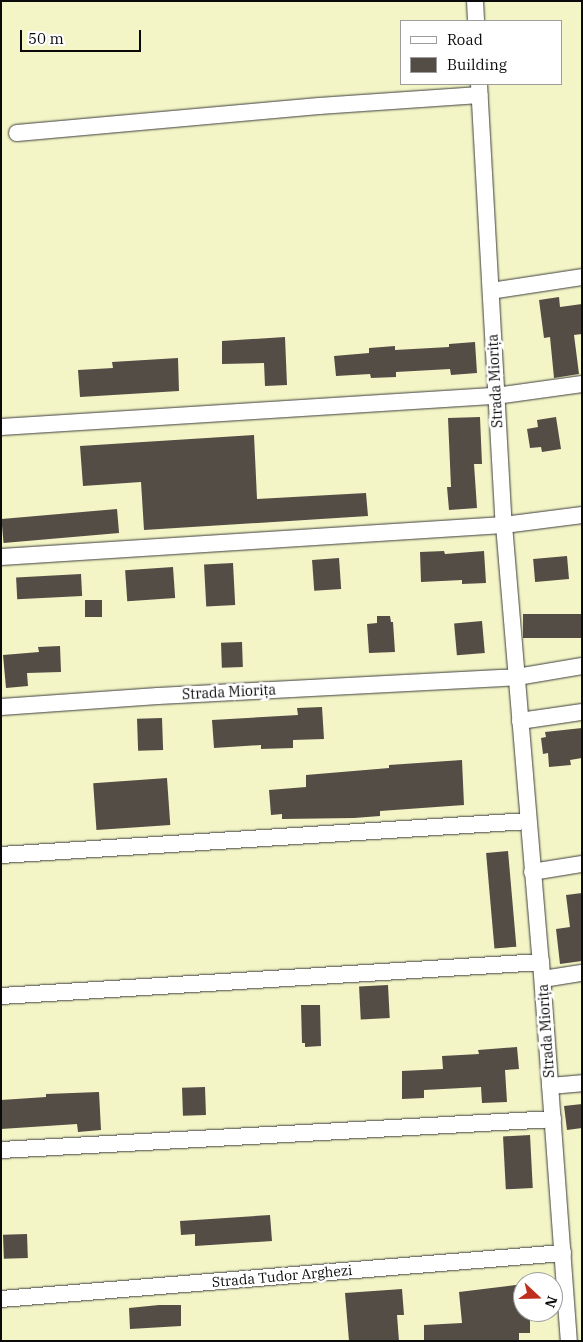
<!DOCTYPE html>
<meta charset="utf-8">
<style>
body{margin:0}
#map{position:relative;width:583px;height:1342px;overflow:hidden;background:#fffee6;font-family:"IBM Plex Serif",serif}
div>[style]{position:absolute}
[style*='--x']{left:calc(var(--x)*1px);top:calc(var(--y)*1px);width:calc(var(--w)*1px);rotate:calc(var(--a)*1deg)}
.farmland>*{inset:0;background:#f3f5c6}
.building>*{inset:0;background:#534d46;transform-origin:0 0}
.roads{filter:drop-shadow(0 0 1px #3d3d3d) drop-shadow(0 0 1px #3d3d3d)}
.minor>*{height:16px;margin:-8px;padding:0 8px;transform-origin:8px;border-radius:8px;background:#fff}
span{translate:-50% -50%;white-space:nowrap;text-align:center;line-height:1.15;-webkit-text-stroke:5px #fff;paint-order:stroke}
.street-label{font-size:14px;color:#0a0a0a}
.frame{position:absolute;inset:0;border:2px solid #0a0a0a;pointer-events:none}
.legend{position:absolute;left:400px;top:20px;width:162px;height:65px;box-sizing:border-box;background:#fff;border:1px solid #9d9d9d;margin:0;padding:6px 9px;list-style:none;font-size:15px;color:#0a0a0a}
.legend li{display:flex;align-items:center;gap:10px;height:25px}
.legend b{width:25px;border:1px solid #9d9d9d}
.north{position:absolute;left:513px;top:1272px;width:50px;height:50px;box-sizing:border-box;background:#fff;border:1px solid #9d9d9d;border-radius:50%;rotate:111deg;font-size:14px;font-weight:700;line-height:20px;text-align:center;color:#0a0a0a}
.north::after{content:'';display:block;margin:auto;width:18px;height:22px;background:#be2d1d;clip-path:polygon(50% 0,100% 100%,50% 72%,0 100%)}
.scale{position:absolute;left:20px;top:30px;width:121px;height:22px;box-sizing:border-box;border:2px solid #0a0a0a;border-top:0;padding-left:6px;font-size:15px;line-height:18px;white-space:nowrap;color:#0a0a0a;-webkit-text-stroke:4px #fff;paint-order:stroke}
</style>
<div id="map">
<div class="farmland">
<i style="clip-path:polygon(evenodd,1px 1px,582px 1px,582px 1341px,1px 1341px,1px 1px,402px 21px,562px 21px,562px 84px,402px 84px,402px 21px,1px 1px,523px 1282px,553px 1282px,553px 1312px,523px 1312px,523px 1282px)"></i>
</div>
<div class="building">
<i style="clip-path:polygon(559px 297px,560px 307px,582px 304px,582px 334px,574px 335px,579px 374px,554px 378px,550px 337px,544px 338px,539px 300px)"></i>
<i style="clip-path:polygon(285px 337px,287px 385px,265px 386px,264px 363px,222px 364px,222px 341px)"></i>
<i style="clip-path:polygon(475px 342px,477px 373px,451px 375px,450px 369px,396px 372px,396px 377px,371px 378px,370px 374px,336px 376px,334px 356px,369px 353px,369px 348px,395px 346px,395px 350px,449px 347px,449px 344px)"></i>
<i style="clip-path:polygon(178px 358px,179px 391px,80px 397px,78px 370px,113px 368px,112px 362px)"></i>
<i style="clip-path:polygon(480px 417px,482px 464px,474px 464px,477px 508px,449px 510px,447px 487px,451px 487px,448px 418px)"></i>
<i style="clip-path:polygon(556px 417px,561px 449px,542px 452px,541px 447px,530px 448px,527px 429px,538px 427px,537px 420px)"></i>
<i style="clip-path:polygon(254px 435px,257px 499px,366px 493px,368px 516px,144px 530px,141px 482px,83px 486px,80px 446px)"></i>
<i style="left:117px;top:509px;width:24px;height:116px;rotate:85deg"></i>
<i style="clip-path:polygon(444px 551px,445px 554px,484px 551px,486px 583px,462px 584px,462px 580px,421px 582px,420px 552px)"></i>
<i style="left:567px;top:556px;width:23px;height:34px;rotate:85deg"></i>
<i style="left:339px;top:558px;width:31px;height:27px;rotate:86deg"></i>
<i style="left:233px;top:563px;width:42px;height:29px;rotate:87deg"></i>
<i style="left:173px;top:567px;width:31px;height:48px;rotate:86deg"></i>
<i style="left:81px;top:574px;width:22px;height:65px;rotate:87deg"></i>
<i style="left:85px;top:600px;width:17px;height:17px"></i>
<i style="left:582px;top:614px;width:24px;height:59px;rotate:90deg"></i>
<i style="clip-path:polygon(377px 616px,390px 616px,391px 622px,393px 622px,395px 652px,369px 653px,367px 624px,377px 623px)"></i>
<i style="left:482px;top:621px;width:32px;height:28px;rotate:85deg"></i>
<i style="left:242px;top:642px;width:25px;height:21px;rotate:88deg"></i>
<i style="clip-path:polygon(60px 646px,61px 672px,27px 673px,28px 686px,6px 688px,3px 655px,39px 652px,38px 647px)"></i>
<i style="clip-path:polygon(322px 707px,324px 739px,293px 740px,293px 748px,261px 749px,261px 745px,214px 748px,212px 720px,298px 715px,297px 708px)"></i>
<i style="left:162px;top:718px;width:32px;height:25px;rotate:88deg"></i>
<i style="clip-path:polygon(582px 728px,582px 758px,570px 760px,571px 765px,549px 767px,548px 753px,543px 754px,541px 738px,546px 737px,545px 732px)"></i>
<i style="clip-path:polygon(462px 760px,464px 805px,380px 811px,380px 816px,354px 818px,282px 819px,282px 814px,271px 815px,269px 790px,306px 787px,306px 775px,389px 768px,389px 765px)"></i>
<i style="left:167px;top:778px;width:47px;height:74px;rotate:86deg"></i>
<i style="left:508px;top:851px;width:96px;height:22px;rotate:85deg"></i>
<i style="clip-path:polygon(582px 893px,582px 961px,560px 964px,556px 929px,570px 927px,566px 895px)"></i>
<i style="left:388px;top:985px;width:33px;height:29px;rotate:87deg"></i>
<i style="clip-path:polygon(301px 1005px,320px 1005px,321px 1046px,305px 1047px,305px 1043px,302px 1043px)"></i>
<i style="clip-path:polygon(517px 1047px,519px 1069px,505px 1070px,507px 1102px,482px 1103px,481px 1087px,424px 1090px,424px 1098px,402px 1099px,402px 1071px,443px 1069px,442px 1056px,479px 1054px,478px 1050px)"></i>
<i style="left:205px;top:1087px;width:28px;height:23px;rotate:88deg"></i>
<i style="clip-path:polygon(99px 1092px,101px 1130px,78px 1132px,77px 1124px,1px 1129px,1px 1100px,46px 1097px,46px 1094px)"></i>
<i style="clip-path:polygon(582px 1104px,582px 1128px,567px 1130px,564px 1106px)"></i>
<i style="left:530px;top:1135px;width:53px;height:27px;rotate:87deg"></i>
<i style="clip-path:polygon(270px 1215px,272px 1241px,195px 1246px,195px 1234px,181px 1235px,180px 1221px)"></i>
<i style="left:27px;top:1234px;width:24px;height:24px;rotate:88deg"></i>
<i style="clip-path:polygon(523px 1284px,523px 1316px,530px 1316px,530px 1333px,519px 1333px,519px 1341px,424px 1341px,424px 1325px,462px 1323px,459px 1292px)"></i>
<i style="clip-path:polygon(402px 1289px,404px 1315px,397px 1315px,399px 1341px,349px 1341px,345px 1293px)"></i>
<i style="clip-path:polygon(159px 1305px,181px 1305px,181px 1326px,130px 1329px,129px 1308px)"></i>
</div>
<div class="roads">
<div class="minor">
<i style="--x:475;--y:1;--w:20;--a:87"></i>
<i style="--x:479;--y:84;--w:442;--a:86.8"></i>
<i style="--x:504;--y:525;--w:439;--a:85.2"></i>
<i style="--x:541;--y:962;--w:380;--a:85.8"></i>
<i style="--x:17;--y:133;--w:303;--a:-5.1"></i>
<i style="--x:319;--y:106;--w:161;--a:-3.9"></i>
<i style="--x:491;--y:291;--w:92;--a:-8.7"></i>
<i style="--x:1;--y:427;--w:496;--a:-3.6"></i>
<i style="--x:496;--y:396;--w:87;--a:-7.9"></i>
<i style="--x:1;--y:557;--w:504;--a:-3.64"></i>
<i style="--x:504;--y:525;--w:79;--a:-7.3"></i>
<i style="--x:1;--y:707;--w:157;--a:-4"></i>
<i style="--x:158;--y:696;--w:360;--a:-3"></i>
<i style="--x:517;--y:677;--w:66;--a:-9.6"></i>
<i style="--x:520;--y:721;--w:63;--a:-8.3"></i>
<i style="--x:1;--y:855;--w:528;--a:-3.69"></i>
<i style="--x:532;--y:872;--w:51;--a:-9.1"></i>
<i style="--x:543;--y:979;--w:39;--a:-9"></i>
<i style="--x:1;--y:996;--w:541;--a:-3.6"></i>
<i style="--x:550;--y:1086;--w:32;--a:-5"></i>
<i style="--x:1;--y:1150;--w:553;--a:-3.21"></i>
<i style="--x:1;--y:1299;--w:564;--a:-4.68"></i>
</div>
</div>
<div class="street-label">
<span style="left:495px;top:381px;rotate:-93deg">Strada Miorița</span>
<span style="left:229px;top:692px;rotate:-3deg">Strada Miorița</span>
<span style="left:546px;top:1031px;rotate:-94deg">Strada Miorița</span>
<span style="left:282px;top:1276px;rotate:-5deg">Strada Tudor Arghezi</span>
</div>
<div class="frame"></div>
<ul class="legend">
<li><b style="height:6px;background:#fff"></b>Road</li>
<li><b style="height:14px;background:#534d46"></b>Building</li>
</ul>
<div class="north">N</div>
<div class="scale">50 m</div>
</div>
